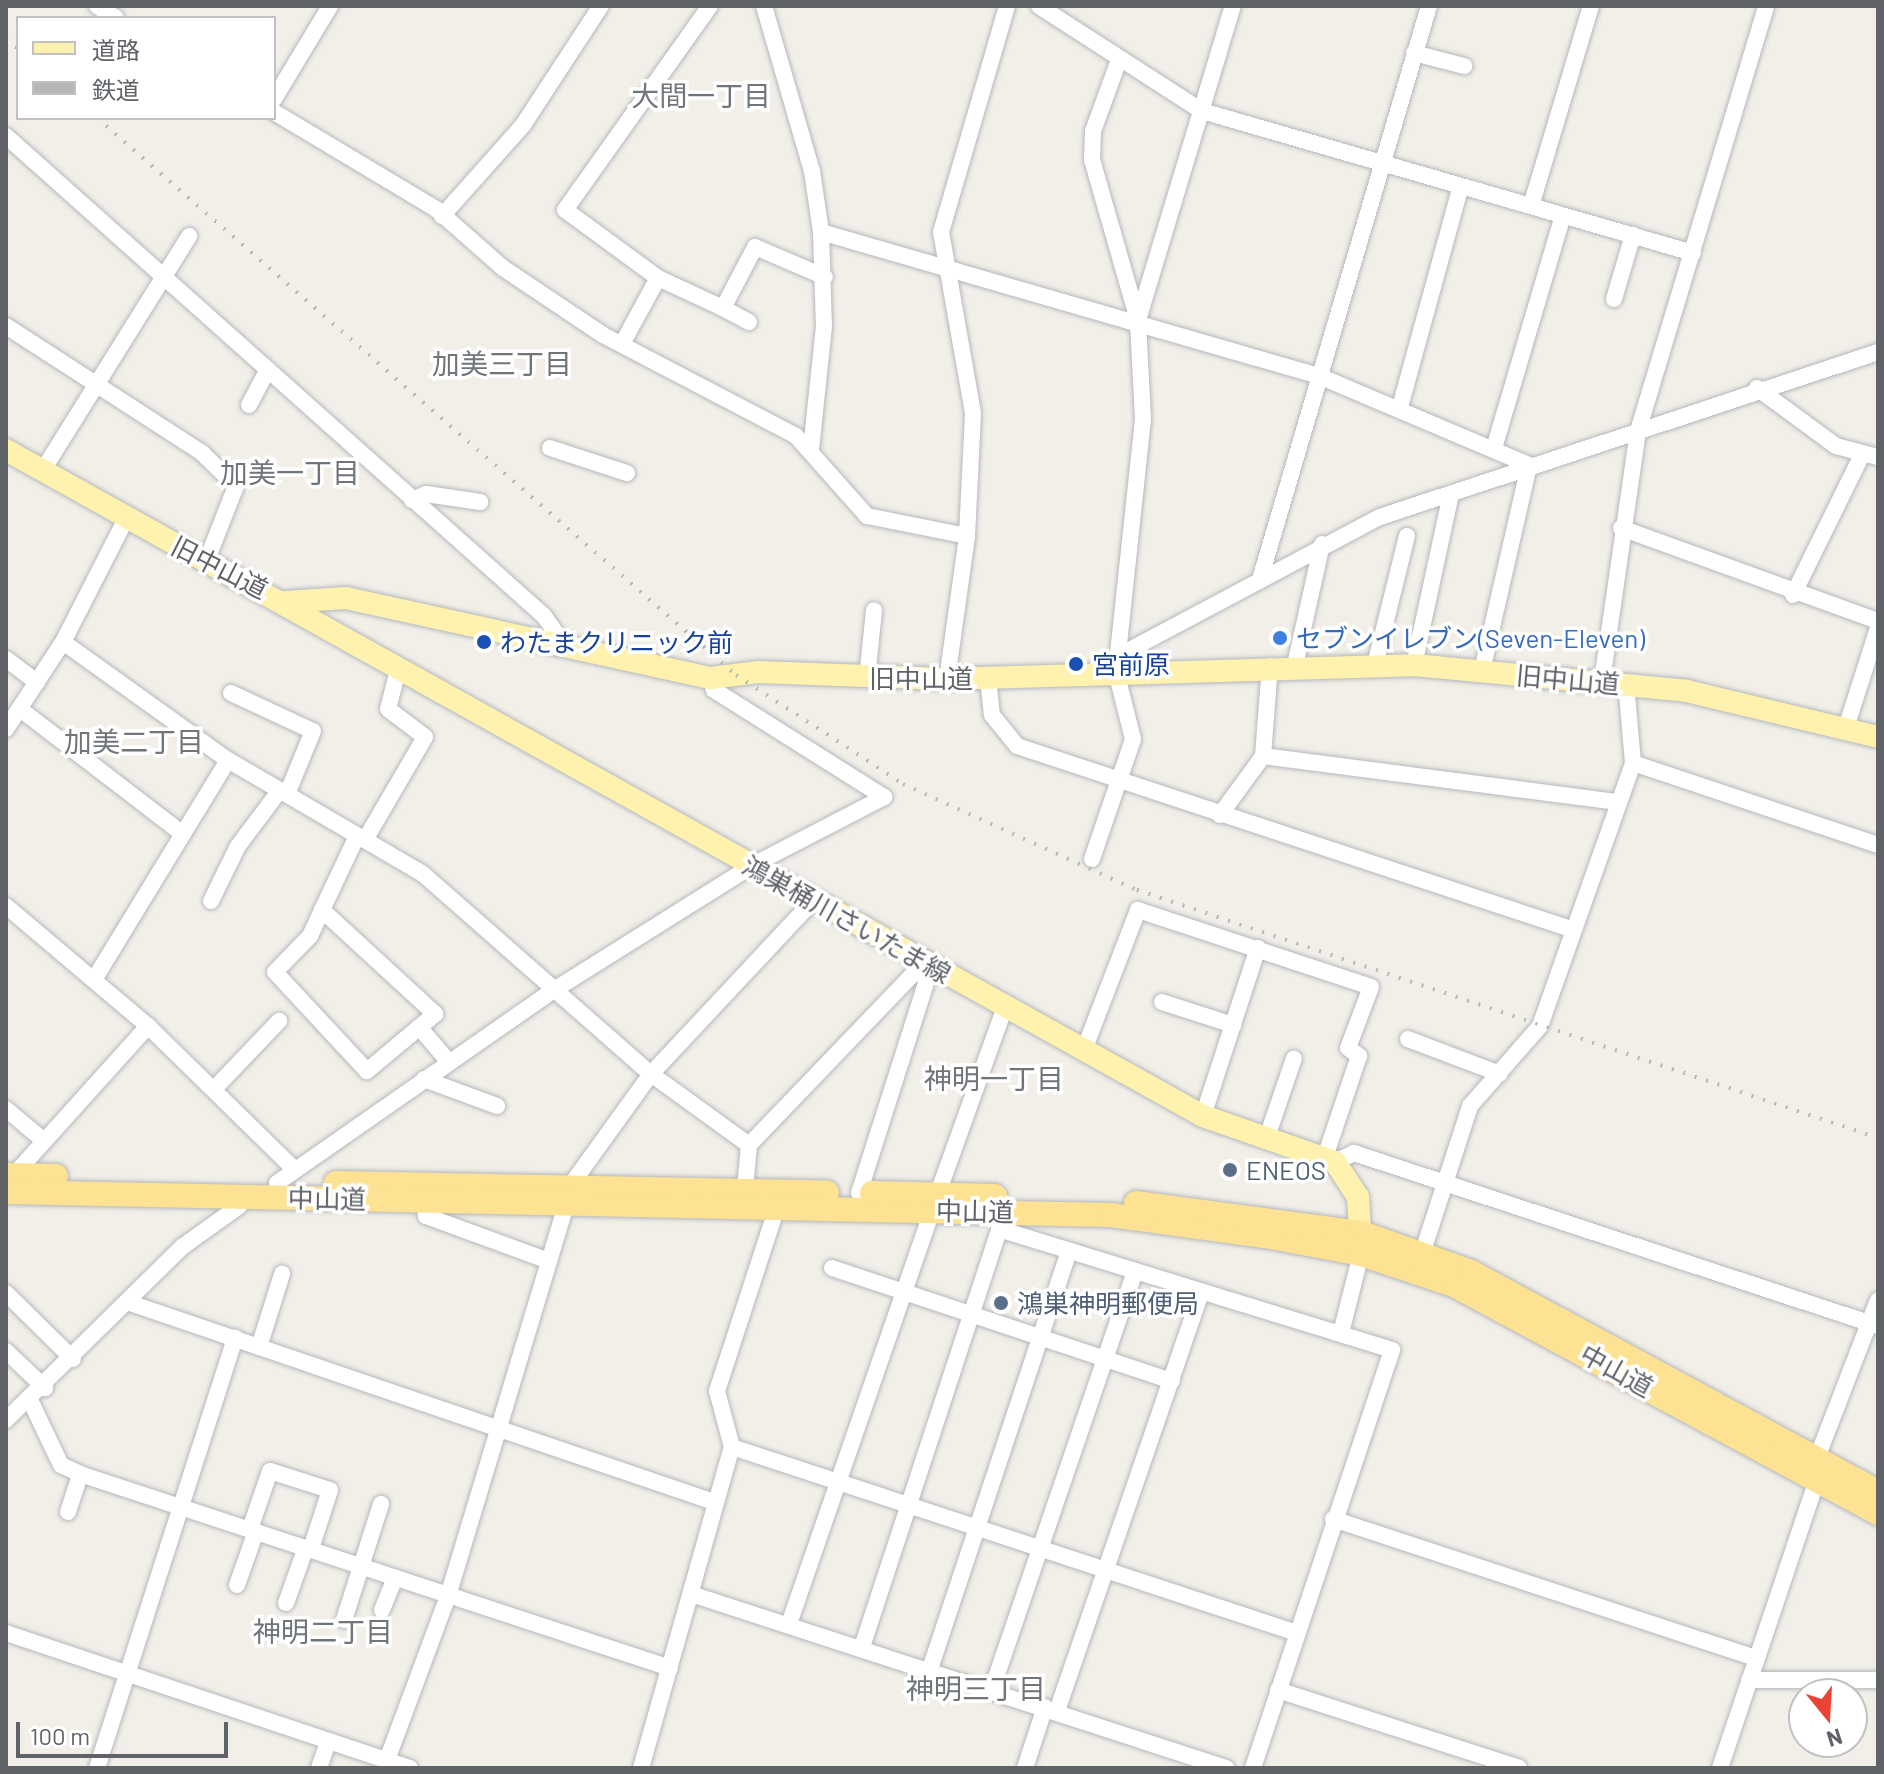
<!DOCTYPE html>
<meta charset="utf-8">
<style>
body{margin:0}
#map{position:relative;width:1884px;height:1774px;overflow:hidden;background:#f1efe8;font-family:Barlow,"Noto Sans JP",sans-serif}
div>[style]{position:absolute}
[style*='--x']{left:calc(var(--x)*1px);top:calc(var(--y)*1px);width:calc(var(--w)*1px);rotate:calc(var(--a)*1deg)}
.roads{filter:drop-shadow(0 0 2px #b5b8bc) drop-shadow(0 0 2px #b5b8bc)}
.minor>*{height:16px;margin:-8px;padding:0 8px;transform-origin:8px;border-radius:8px;background:#fff}
.major>*{height:22px;margin:-11px;padding:0 11px;transform-origin:11px;border-radius:11px;background:#fff2af}
.highway>*{height:24px;margin:-12px;padding:0 12px;transform-origin:12px;border-radius:12px;background:#fde293}
.rail>*{height:4px;margin-top:-2px;transform-origin:0;background:repeating-linear-gradient(90deg,#b6b7b8 0 2px,transparent 0 12px)}
.dots>*{width:22px;height:22px;translate:-50% -50%;box-sizing:border-box;border:4px solid #fff;border-radius:50%}
span{translate:-50% -50%;white-space:nowrap;text-align:center;line-height:1.15;-webkit-text-stroke:7px #fff;paint-order:stroke}
.street-label{font-size:26px;color:#5f6368}
.shop-label{font-size:26px;color:#366cbe}
.left{translate:0 -50%;text-align:left}
.transit-label{font-size:26px;color:#164399}
.service-label{font-size:26px;color:#4e5e75}
.neighbourhood-label{font-size:28px;color:#70757a}
.frame{position:absolute;inset:0;border:8px solid #5f6368;pointer-events:none}
.legend{position:absolute;left:16px;top:16px;width:260px;height:104px;box-sizing:border-box;background:#fff;border:2px solid #bfc1c3;margin:0;padding:10px 14px;list-style:none;font-size:24px;color:#5f6368}
.legend li{display:flex;align-items:center;gap:16px;height:40px}
.legend b{width:40px;border:2px solid #bfc1c3}
.north{position:absolute;left:1788px;top:1678px;width:80px;height:80px;box-sizing:border-box;background:#fff;border:2px solid #bfc1c3;border-radius:50%;rotate:162deg;font-size:22px;font-weight:700;line-height:32px;text-align:center;color:#5f6368}
.north::after{content:'';display:block;margin:auto;width:28px;height:36px;background:#ea4335;clip-path:polygon(50% 0,100% 100%,50% 72%,0 100%)}
.scale{position:absolute;left:16px;top:1722px;width:212px;height:36px;box-sizing:border-box;border:4px solid #5f6368;border-top:0;padding-left:10px;font-size:24px;line-height:28px;white-space:nowrap;color:#5f6368;-webkit-text-stroke:6px #fff;paint-order:stroke}
</style>
<div id="map">
<div class="roads">
<div class="minor">
<i style="--x:97;--y:6;--w:22;--a:32"></i>
<i style="--x:764;--y:6;--w:172;--a:73.8"></i>
<i style="--x:812;--y:171;--w:62;--a:81.6"></i>
<i style="--x:821;--y:232;--w:94;--a:88.2"></i>
<i style="--x:824;--y:326;--w:124;--a:96"></i>
<i style="--x:1039;--y:6;--w:194;--a:32.8"></i>
<i style="--x:1202;--y:111;--w:511;--a:16.13"></i>
<i style="--x:1414;--y:53;--w:52;--a:14.6"></i>
<i style="--x:274;--y:99;--w:109;--a:-58.9"></i>
<i style="--x:274;--y:112;--w:189;--a:30.9"></i>
<i style="--x:436;--y:209;--w:89;--a:41.4"></i>
<i style="--x:503;--y:268;--w:120;--a:33.8"></i>
<i style="--x:603;--y:335;--w:218;--a:27.6"></i>
<i style="--x:796;--y:436;--w:107;--a:48.4"></i>
<i style="--x:867;--y:516;--w:102;--a:11.3"></i>
<i style="--x:6;--y:136;--w:721;--a:41.74"></i>
<i style="--x:544;--y:616;--w:39;--a:55"></i>
<i style="--x:1531;--y:206;--w:209;--a:-73.3"></i>
<i style="--x:442;--y:216;--w:122;--a:-48.3"></i>
<i style="--x:523;--y:125;--w:142;--a:-56.8"></i>
<i style="--x:821;--y:232;--w:518;--a:16.13"></i>
<i style="--x:1319;--y:376;--w:228;--a:23"></i>
<i style="--x:658;--y:278;--w:72;--a:24.8"></i>
<i style="--x:1614;--y:299;--w:67;--a:-73.5"></i>
<i style="--x:1138;--y:320;--w:328;--a:-73.2"></i>
<i style="--x:749;--y:322;--w:30;--a:-152"></i>
<i style="--x:723;--y:308;--w:69;--a:-62.3"></i>
<i style="--x:755;--y:247;--w:76;--a:23.2"></i>
<i style="--x:6;--y:326;--w:234;--a:32.9"></i>
<i style="--x:202;--y:453;--w:47;--a:44.1"></i>
<i style="--x:236;--y:486;--w:82;--a:111.5"></i>
<i style="--x:622;--y:344;--w:75;--a:-61.4"></i>
<i style="--x:658;--y:278;--w:115;--a:-143.8"></i>
<i style="--x:565;--y:210;--w:250;--a:-54.6"></i>
<i style="--x:1757;--y:388;--w:98;--a:36.3"></i>
<i style="--x:1836;--y:446;--w:43;--a:14.7"></i>
<i style="--x:249;--y:405;--w:40;--a:-62"></i>
<i style="--x:1400;--y:407;--w:229;--a:-74.6"></i>
<i style="--x:1495;--y:445;--w:239;--a:-73.5"></i>
<i style="--x:550;--y:448;--w:81;--a:18"></i>
<i style="--x:43;--y:470;--w:276;--a:-58"></i>
<i style="--x:412;--y:500;--w:15;--a:-23"></i>
<i style="--x:426;--y:494;--w:55;--a:8.4"></i>
<i style="--x:1621;--y:528;--w:273;--a:19.9"></i>
<i style="--x:1261;--y:576;--w:594;--a:-73.58"></i>
<i style="--x:1793;--y:595;--w:158;--a:-63.8"></i>
<i style="--x:63;--y:642;--w:203;--a:35.6"></i>
<i style="--x:228;--y:760;--w:226;--a:30.3"></i>
<i style="--x:423;--y:874;--w:303;--a:41.3"></i>
<i style="--x:651;--y:1074;--w:121;--a:35.9"></i>
<i style="--x:1120;--y:655;--w:294;--a:-28"></i>
<i style="--x:1380;--y:517;--w:525;--a:-18.33"></i>
<i style="--x:6;--y:659;--w:39;--a:37"></i>
<i style="--x:1295;--y:665;--w:124;--a:-77.4"></i>
<i style="--x:1375;--y:665;--w:133;--a:-76.1"></i>
<i style="--x:1414;--y:665;--w:175;--a:-77.8"></i>
<i style="--x:1482;--y:671;--w:211;--a:-77.1"></i>
<i style="--x:867;--y:678;--w:68;--a:-84.1"></i>
<i style="--x:988;--y:678;--w:37;--a:84"></i>
<i style="--x:992;--y:715;--w:40;--a:51"></i>
<i style="--x:1017;--y:746;--w:583;--a:18.28"></i>
<i style="--x:947;--y:679;--w:144;--a:-82"></i>
<i style="--x:967;--y:536;--w:123;--a:-87.2"></i>
<i style="--x:973;--y:413;--w:184;--a:-100"></i>
<i style="--x:941;--y:232;--w:235;--a:-73.7"></i>
<i style="--x:1602;--y:681;--w:253;--a:-81.8"></i>
<i style="--x:1638;--y:431;--w:444;--a:-73.2"></i>
<i style="--x:231;--y:693;--w:90;--a:24.9"></i>
<i style="--x:313;--y:731;--w:68;--a:112.4"></i>
<i style="--x:20;--y:709;--w:205;--a:37.5"></i>
<i style="--x:1846;--y:728;--w:105;--a:-72.3"></i>
<i style="--x:6;--y:729;--w:104;--a:-56.8"></i>
<i style="--x:63;--y:642;--w:140;--a:-62.9"></i>
<i style="--x:1263;--y:756;--w:358;--a:7.4"></i>
<i style="--x:1633;--y:763;--w:258;--a:18.5"></i>
<i style="--x:1220;--y:815;--w:73;--a:-53.9"></i>
<i style="--x:1263;--y:756;--w:90;--a:-85.6"></i>
<i style="--x:365;--y:840;--w:119;--a:-59.8"></i>
<i style="--x:425;--y:737;--w:46;--a:-142.9"></i>
<i style="--x:388;--y:709;--w:40;--a:-75.6"></i>
<i style="--x:1092;--y:859;--w:127;--a:-71.1"></i>
<i style="--x:1133;--y:739;--w:69;--a:-104.2"></i>
<i style="--x:1116;--y:672;--w:253;--a:-83.9"></i>
<i style="--x:1143;--y:420;--w:100;--a:-92.9"></i>
<i style="--x:1138;--y:320;--w:166;--a:-106"></i>
<i style="--x:1092;--y:160;--w:29;--a:-88"></i>
<i style="--x:1093;--y:131;--w:76;--a:-69.9"></i>
<i style="--x:211;--y:901;--w:61;--a:-63.9"></i>
<i style="--x:238;--y:846;--w:70;--a:-53.1"></i>
<i style="--x:6;--y:906;--w:186;--a:40.2"></i>
<i style="--x:148;--y:1026;--w:203;--a:44.4"></i>
<i style="--x:322;--y:910;--w:154;--a:42.6"></i>
<i style="--x:435;--y:1014;--w:89;--a:140"></i>
<i style="--x:367;--y:1071;--w:135;--a:-132.9"></i>
<i style="--x:275;--y:972;--w:50;--a:-45.8"></i>
<i style="--x:310;--y:936;--w:29;--a:-65"></i>
<i style="--x:322;--y:910;--w:82;--a:-64.7"></i>
<i style="--x:95;--y:978;--w:255;--a:-58.6"></i>
<i style="--x:1162;--y:1002;--w:75;--a:17.9"></i>
<i style="--x:419;--y:1027;--w:46;--a:49.4"></i>
<i style="--x:1408;--y:1039;--w:98;--a:20.8"></i>
<i style="--x:1084;--y:1050;--w:150;--a:-68.9"></i>
<i style="--x:1138;--y:910;--w:245;--a:18.3"></i>
<i style="--x:1371;--y:987;--w:65;--a:110.7"></i>
<i style="--x:1348;--y:1048;--w:14;--a:36"></i>
<i style="--x:1359;--y:1056;--w:107;--a:108.6"></i>
<i style="--x:424;--y:1079;--w:78;--a:20.3"></i>
<i style="--x:215;--y:1088;--w:93;--a:-46.3"></i>
<i style="--x:6;--y:1109;--w:50;--a:40.1"></i>
<i style="--x:1203;--y:1116;--w:177;--a:-71.9"></i>
<i style="--x:1267;--y:1137;--w:83;--a:-71.1"></i>
<i style="--x:1335;--y:1162;--w:21;--a:-25"></i>
<i style="--x:1354;--y:1153;--w:552;--a:18.27"></i>
<i style="--x:13;--y:1176;--w:202;--a:-48"></i>
<i style="--x:277;--y:1183;--w:338;--a:-34.9"></i>
<i style="--x:554;--y:990;--w:235;--a:-32.1"></i>
<i style="--x:753;--y:865;--w:148;--a:-27.4"></i>
<i style="--x:884;--y:797;--w:201;--a:-147.8"></i>
<i style="--x:714;--y:690;--w:12;--a:-104"></i>
<i style="--x:745;--y:1189;--w:44;--a:-84.8"></i>
<i style="--x:749;--y:1145;--w:236;--a:-46.2"></i>
<i style="--x:912;--y:975;--w:20;--a:-20"></i>
<i style="--x:859;--y:1193;--w:236;--a:-72.3"></i>
<i style="--x:938;--y:1193;--w:198;--a:-70.2"></i>
<i style="--x:424;--y:1200;--w:16;--a:83"></i>
<i style="--x:426;--y:1216;--w:128;--a:20.1"></i>
<i style="--x:999;--y:1229;--w:411;--a:17.1"></i>
<i style="--x:1392;--y:1350;--w:441;--a:108.4"></i>
<i style="--x:1422;--y:1254;--w:156;--a:-72"></i>
<i style="--x:1470;--y:1106;--w:106;--a:-48.8"></i>
<i style="--x:1540;--y:1026;--w:279;--a:-70.5"></i>
<i style="--x:1633;--y:763;--w:80;--a:-95"></i>
<i style="--x:832;--y:1268;--w:358;--a:18.4"></i>
<i style="--x:6;--y:1293;--w:94;--a:44.6"></i>
<i style="--x:130;--y:1303;--w:617;--a:18.82"></i>
<i style="--x:1342;--y:1329;--w:77;--a:-75.8"></i>
<i style="--x:259;--y:1347;--w:77;--a:-72.5"></i>
<i style="--x:6;--y:1351;--w:54;--a:43.5"></i>
<i style="--x:30;--y:1400;--w:72;--a:64.5"></i>
<i style="--x:61;--y:1465;--w:21;--a:25"></i>
<i style="--x:80;--y:1474;--w:621;--a:18.2"></i>
<i style="--x:6;--y:1420;--w:247;--a:-44.5"></i>
<i style="--x:182;--y:1247;--w:70;--a:-35.7"></i>
<i style="--x:239;--y:1206;--w:9;--a:-90"></i>
<i style="--x:732;--y:1447;--w:595;--a:18.22"></i>
<i style="--x:1817;--y:1458;--w:169;--a:-68.9"></i>
<i style="--x:68;--y:1512;--w:40;--a:-72"></i>
<i style="--x:1333;--y:1519;--w:446;--a:18.2"></i>
<i style="--x:250;--y:1529;--w:61;--a:-71"></i>
<i style="--x:270;--y:1471;--w:63;--a:17.6"></i>
<i style="--x:330;--y:1490;--w:62;--a:107.9"></i>
<i style="--x:237;--y:1585;--w:57;--a:-70.6"></i>
<i style="--x:691;--y:1594;--w:563;--a:18.02"></i>
<i style="--x:286;--y:1603;--w:59;--a:-70.3"></i>
<i style="--x:382;--y:1610;--w:35;--a:-68"></i>
<i style="--x:344;--y:1620;--w:122;--a:-72.3"></i>
<i style="--x:789;--y:1624;--w:438;--a:-70.9"></i>
<i style="--x:6;--y:1633;--w:426;--a:18.5"></i>
<i style="--x:862;--y:1647;--w:451;--a:-71.8"></i>
<i style="--x:930;--y:1669;--w:441;--a:-71.6"></i>
<i style="--x:1749;--y:1680;--w:129;--a:0"></i>
<i style="--x:992;--y:1689;--w:442;--a:-71.1"></i>
<i style="--x:1278;--y:1690;--w:253;--a:17.9"></i>
<i style="--x:1057;--y:1711;--w:443;--a:-71"></i>
<i style="--x:387;--y:1760;--w:175;--a:-69.6"></i>
<i style="--x:448;--y:1596;--w:432;--a:-73.2"></i>
<i style="--x:573;--y:1182;--w:133;--a:-54.2"></i>
<i style="--x:651;--y:1074;--w:238;--a:-46.9"></i>
<i style="--x:97;--y:1768;--w:452;--a:-72.2"></i>
<i style="--x:319;--y:1768;--w:28;--a:-71"></i>
<i style="--x:641;--y:1768;--w:334;--a:-74.2"></i>
<i style="--x:732;--y:1447;--w:58;--a:-105"></i>
<i style="--x:717;--y:1391;--w:194;--a:-71.9"></i>
<i style="--x:1025;--y:1768;--w:64;--a:-71.8"></i>
<i style="--x:1720;--y:1768;--w:305;--a:-71.4"></i>
</div>
<div class="major">
<i style="--x:6;--y:450;--w:1370;--a:29.09"></i>
<i style="--x:1203;--y:1116;--w:140;--a:19.2"></i>
<i style="--x:1335;--y:1162;--w:42;--a:56.7"></i>
<i style="--x:1358;--y:1197;--w:52;--a:86.7"></i>
<i style="--x:285;--y:602;--w:61;--a:-3.8"></i>
<i style="--x:346;--y:598;--w:374;--a:12.4"></i>
<i style="--x:711;--y:678;--w:47;--a:-7.3"></i>
<i style="--x:758;--y:672;--w:189;--a:2.1"></i>
<i style="--x:947;--y:679;--w:467;--a:-1.7"></i>
<i style="--x:1414;--y:665;--w:274;--a:5.4"></i>
<i style="--x:1687;--y:691;--w:196;--a:13.5"></i>
</div>
<div class="highway">
<i style="--x:6;--y:1175;--w:50;--a:1.1"></i>
<i style="--x:336;--y:1183;--w:491;--a:1.1"></i>
<i style="--x:6;--y:1192;--w:1105;--a:1.19"></i>
<i style="--x:1111;--y:1215;--w:155;--a:7.8"></i>
<i style="--x:1265;--y:1236;--w:98;--a:10.6"></i>
<i style="--x:1361;--y:1254;--w:100;--a:18.6"></i>
<i style="--x:1456;--y:1286;--w:479;--a:28.3"></i>
<i style="--x:872;--y:1193;--w:123;--a:1.4"></i>
<i style="--x:1136;--y:1203;--w:228;--a:7.6"></i>
<i style="--x:1362;--y:1233;--w:116;--a:19.7"></i>
<i style="--x:1471;--y:1272;--w:463;--a:28.4"></i>
</div>
</div>
<div class="rail">
<i style="--x:6;--y:39;--w:16;--a:40"></i>
<i style="--x:97;--y:118;--w:848;--a:41.08"></i>
<i style="--x:736;--y:675;--w:199;--a:33.1"></i>
<i style="--x:903;--y:784;--w:257;--a:24.4"></i>
<i style="--x:1137;--y:890;--w:781;--a:18.5"></i>
</div>
<div class="dots">
<i style="left:1280px;top:638px;background:#3f7fe0"></i>
<i style="left:484px;top:642px;background:#1a4fb4"></i>
<i style="left:1076px;top:664px;background:#1a4fb4"></i>
<i style="left:1230px;top:1170px;background:#5c6f8a"></i>
<i style="left:1001px;top:1303px;background:#5c6f8a"></i>
</div>
<div class="street-label">
<span style="left:220px;top:567px;rotate:27deg">旧中山道</span>
<span style="left:921px;top:678px">旧中山道</span>
<span style="left:1568px;top:679px;rotate:5deg">旧中山道</span>
<span style="left:847px;top:919px;rotate:29deg">鴻巣桶川さいたま線</span>
<span style="left:327px;top:1198px;rotate:1deg">中山道</span>
<span style="left:975px;top:1211px;rotate:1deg">中山道</span>
<span style="left:1617px;top:1370px;rotate:29deg">中山道</span>
</div>
<div class="shop-label">
<span class="left" style="left:1296px;top:638px">セブンイレブン(Seven-Eleven)</span>
</div>
<div class="transit-label">
<span class="left" style="left:500px;top:642px">わたまクリニック前</span>
<span class="left" style="left:1092px;top:664px">宮前原</span>
</div>
<div class="service-label">
<span class="left" style="left:1246px;top:1170px">ENEOS</span>
<span class="left" style="left:1017px;top:1303px">鴻巣神明郵便局</span>
</div>
<div class="neighbourhood-label">
<span style="left:701px;top:95px">大間一丁目</span>
<span style="left:502px;top:363px">加美三丁目</span>
<span style="left:290px;top:472px">加美一丁目</span>
<span style="left:134px;top:741px">加美二丁目</span>
<span style="left:994px;top:1078px">神明一丁目</span>
<span style="left:323px;top:1631px">神明二丁目</span>
<span style="left:976px;top:1688px">神明三丁目</span>
</div>
<div class="frame"></div>
<ul class="legend">
<li><b style="height:10px;background:#fff2af"></b>道路</li>
<li><b style="height:10px;background:#b6b7b8"></b>鉄道</li>
</ul>
<div class="north">N</div>
<div class="scale">100 m</div>
</div>
